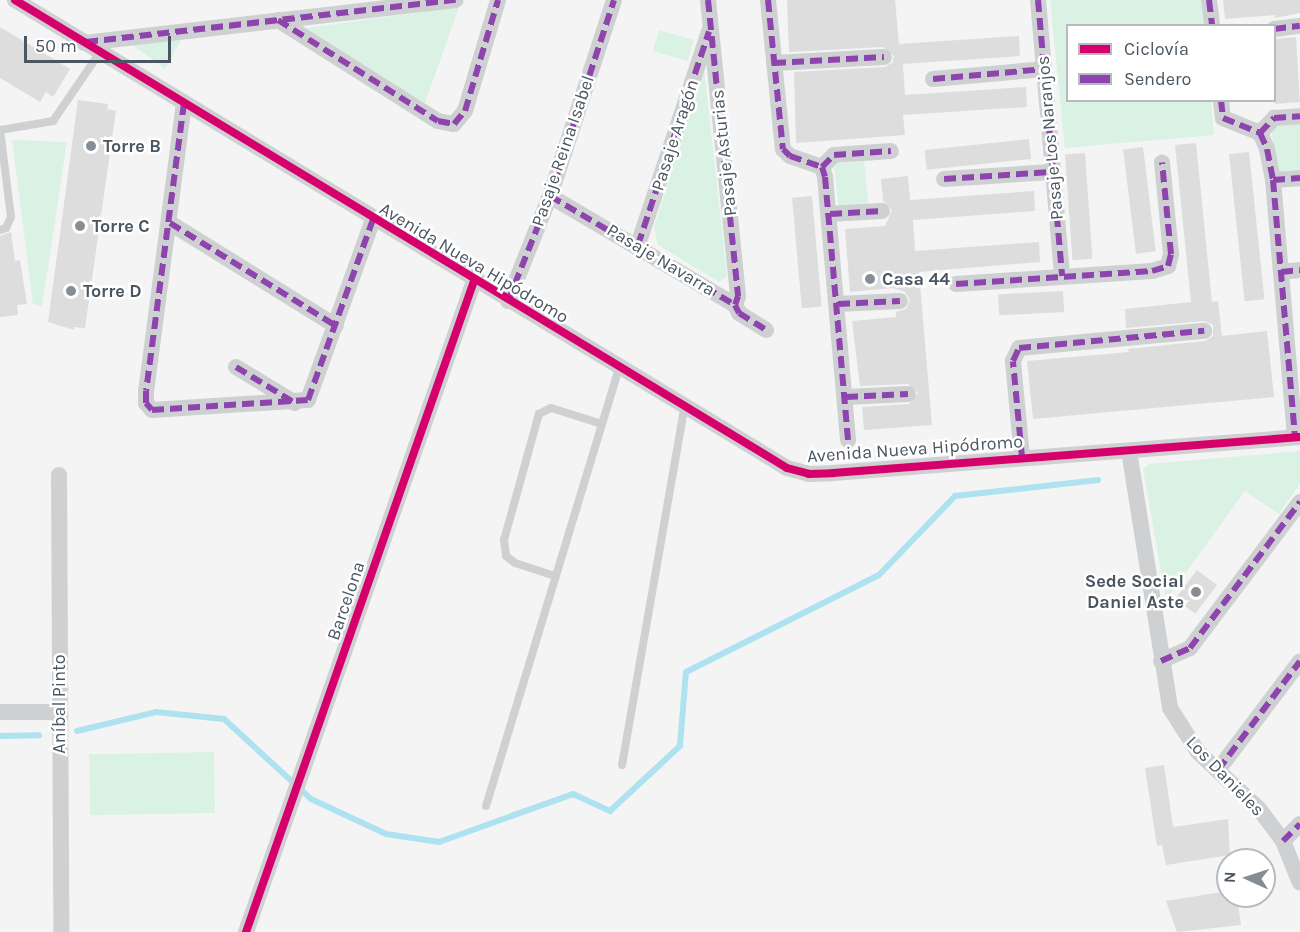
<!DOCTYPE html>
<meta charset="utf-8">
<style>
body{margin:0}
#map{position:relative;width:1300px;height:932px;overflow:hidden;background:#f4f4f4;font-family:Karla,sans-serif}
div>[style]{position:absolute}
[style*='--x']{left:calc(var(--x)*1px);top:calc(var(--y)*1px);width:calc(var(--w)*1px);rotate:calc(var(--a)*1deg)}
.green>*{inset:0;background:#d9f2e3;transform-origin:0 0}
.stream>*{height:6px;margin:-3px;padding:0 3px;transform-origin:3px;border-radius:3px;background:#aee2f0}
.building>*{inset:0;background:#ddddde;transform-origin:0 0}
.service>*{height:8px;margin:-4px;padding:0 4px;transform-origin:4px;border-radius:4px;background:#ced0d2}
.minor>*{height:16px;margin:-8px;padding:0 8px;transform-origin:8px;border-radius:8px;background:#ced0d2}
.quiet>*{height:6px;margin-top:-3px;transform-origin:0;background:repeating-linear-gradient(90deg,#8e44ad 0 12px,transparent 0 18px)}
.cycleway>*{height:8px;margin:-4px;padding:0 4px;transform-origin:4px;border-radius:4px;background:#d6006c}
.dots>*{width:16px;height:16px;translate:-50% -50%;box-sizing:border-box;border:3px solid #fff;border-radius:50%}
span{translate:-50% -50%;white-space:nowrap;text-align:center;line-height:1.15;-webkit-text-stroke:5px #fff;paint-order:stroke}
.street-label{font-size:18px;color:#4a5661}
.poi-label{font-size:18px;color:#4a5661;font-weight:700}
.left{translate:0 -50%;text-align:left}
.right{translate:-100% -50%;text-align:right}
.legend{position:absolute;left:1066px;top:24px;width:210px;height:78px;box-sizing:border-box;background:#fff;border:2px solid #b7bbc0;margin:0;padding:8px 10px;list-style:none;font-size:18px;color:#4a5661}
.legend li{display:flex;align-items:center;gap:12px;height:30px}
.legend b{width:30px;border:2px solid #b7bbc0}
.north{position:absolute;left:1216px;top:848px;width:60px;height:60px;box-sizing:border-box;background:#fff;border:2px solid #b7bbc0;border-radius:50%;rotate:273deg;font-size:16px;font-weight:700;line-height:24px;text-align:center;color:#4a5661}
.north::after{content:'';display:block;margin:auto;width:21px;height:27px;background:#868d94;clip-path:polygon(50% 0,100% 100%,50% 72%,0 100%)}
.scale{position:absolute;left:24px;top:36px;width:147px;height:27px;box-sizing:border-box;border:3px solid #4a5661;border-top:0;padding-left:8px;font-size:18px;line-height:21px;white-space:nowrap;color:#4a5661;-webkit-text-stroke:4px #fff;paint-order:stroke}
</style>
<div id="map">
<div class="green">
<i style="clip-path:polygon(1050px 0,1201px 0,1204px 25px,1068px 26px,1068px 100px,1211px 101px,1214px 135px,1065px 148px)"></i>
<i style="clip-path:polygon(459px 7px,425px 103px,306px 28px)"></i>
<i style="left:659px;top:30px;width:36px;height:22px;rotate:16deg"></i>
<i style="clip-path:polygon(181px 40px,165px 69px,130px 43px)"></i>
<i style="clip-path:polygon(704px 68px,727px 276px,719px 282px,658px 245px,654px 227px)"></i>
<i style="clip-path:polygon(1300px 122px,1300px 172px,1278px 172px,1271px 130px,1279px 123px)"></i>
<i style="clip-path:polygon(12px 140px,67px 142px,42px 306px,33px 304px)"></i>
<i style="left:864px;top:161px;width:44px;height:30px;rotate:84deg"></i>
<i style="clip-path:polygon(1300px 451px,1300px 484px,1279px 514px,1245px 491px,1166px 600px,1143px 469px,1149px 464px)"></i>
<i style="left:214px;top:752px;width:61px;height:125px;rotate:89deg"></i>
</div>
<div class="stream">
<i style="--x:77;--y:731;--w:81;--a:-13.5"></i>
<i style="--x:156;--y:712;--w:68;--a:5.9"></i>
<i style="--x:224;--y:719;--w:118;--a:42.6"></i>
<i style="--x:311;--y:799;--w:83;--a:25"></i>
<i style="--x:386;--y:834;--w:54;--a:8.6"></i>
<i style="--x:439;--y:842;--w:142;--a:-19.7"></i>
<i style="--x:573;--y:794;--w:41;--a:24.7"></i>
<i style="--x:610;--y:811;--w:96;--a:-42.9"></i>
<i style="--x:680;--y:746;--w:74;--a:-85.4"></i>
<i style="--x:686;--y:672;--w:216;--a:-26.7"></i>
<i style="--x:879;--y:575;--w:110;--a:-46.1"></i>
<i style="--x:955;--y:496;--w:144;--a:-6.4"></i>
<i style="--x:0;--y:736;--w:39;--a:-1"></i>
</div>
<div class="building">
<i style="clip-path:polygon(787px 0,895px 0,899px 44px,1019px 36px,1020px 56px,903px 64px,905px 95px,1026px 87px,1027px 107px,903px 115px,905px 135px,796px 143px,794px 72px,885px 67px,893px 62px,894px 56px,883px 47px,789px 52px)"></i>
<i style="clip-path:polygon(1223px 0,1300px 0,1300px 13px,1275px 18px,1275px 15px,1225px 19px)"></i>
<i style="clip-path:polygon(0 27px,70px 69px,53px 97px,46px 92px,40px 102px,0 78px)"></i>
<i style="clip-path:polygon(1296px 37px,1300px 102px,1275px 104px,1275px 39px)"></i>
<i style="clip-path:polygon(78px 100px,108px 104px,107px 109px,116px 111px,85px 328px,74px 327px,74px 330px,48px 322px)"></i>
<i style="left:1029px;top:139px;width:20px;height:105px;rotate:84deg"></i>
<i style="clip-path:polygon(1196px 143px,1212px 302px,1218px 301px,1222px 336px,1267px 331px,1274px 397px,1033px 419px,1027px 361px,1129px 352px,1128px 349px,1205px 341px,1213px 336px,1213px 325px,1204px 321px,1126px 328px,1125px 309px,1191px 302px,1175px 145px)"></i>
<i style="left:1143px;top:147px;width:105px;height:20px;rotate:83deg"></i>
<i style="left:1249px;top:152px;width:148px;height:20px;rotate:84deg"></i>
<i style="left:1085px;top:153px;width:106px;height:20px;rotate:86deg"></i>
<i style="clip-path:polygon(908px 176px,910px 200px,1034px 191px,1035px 211px,913px 220px,915px 251px,1039px 242px,1040px 262px,919px 272px,932px 425px,864px 430px,862px 407px,909px 404px,918px 393px,908px 384px,860px 386px,852px 321px,896px 317px,896px 312px,906px 309px,910px 300px,905px 292px,893px 288px,850px 292px,845px 229px,885px 226px,892px 210px,883px 201px,881px 179px)"></i>
<i style="left:812px;top:196px;width:111px;height:20px;rotate:85deg"></i>
<i style="clip-path:polygon(11px 232px,15px 261px,20px 260px,27px 304px,17px 305px,18px 315px,0 317px,0 236px)"></i>
<i style="left:1063px;top:291px;width:21px;height:65px;rotate:87deg"></i>
<i style="left:1197px;top:570px;width:25px;height:36px;rotate:37deg"></i>
<i style="clip-path:polygon(1164px 765px,1173px 827px,1228px 819px,1230px 855px,1166px 865px,1162px 845px,1157px 846px,1145px 768px)"></i>
<i style="clip-path:polygon(1228px 891px,1228px 896px,1237px 896px,1241px 925px,1177px 932px,1166px 901px)"></i>
</div>
<div class="service">
<i style="--x:0;--y:230;--w:6;--a:-18"></i>
<i style="--x:6;--y:228;--w:12;--a:-66"></i>
<i style="--x:11;--y:217;--w:88;--a:-97.2"></i>
<i style="--x:0;--y:130;--w:54;--a:-9.6"></i>
<i style="--x:53;--y:121;--w:83;--a:-55.7"></i>
<i style="--x:555;--y:576;--w:42;--a:-162"></i>
<i style="--x:515;--y:563;--w:11;--a:-142"></i>
<i style="--x:506;--y:556;--w:16;--a:-97"></i>
<i style="--x:504;--y:540;--w:131;--a:-74.5"></i>
<i style="--x:539;--y:414;--w:13;--a:-27"></i>
<i style="--x:551;--y:408;--w:53;--a:17.4"></i>
<i style="--x:622;--y:765;--w:362;--a:-80.1"></i>
<i style="--x:486;--y:806;--w:457;--a:-73.1"></i>
</div>
<div class="minor">
<i style="--x:15;--y:0;--w:903;--a:31.22"></i>
<i style="--x:787;--y:468;--w:23;--a:15"></i>
<i style="--x:809;--y:474;--w:24;--a:-2"></i>
<i style="--x:833;--y:473;--w:468;--a:-4.4"></i>
<i style="--x:708;--y:0;--w:298;--a:84.2"></i>
<i style="--x:738;--y:296;--w:9;--a:108"></i>
<i style="--x:768;--y:0;--w:150;--a:84.3"></i>
<i style="--x:783;--y:149;--w:10;--a:45"></i>
<i style="--x:790;--y:156;--w:34;--a:19"></i>
<i style="--x:822;--y:167;--w:10;--a:73"></i>
<i style="--x:825;--y:177;--w:264;--a:85"></i>
<i style="--x:1038;--y:0;--w:277;--a:85"></i>
<i style="--x:1209;--y:0;--w:26;--a:83"></i>
<i style="--x:278;--y:20;--w:189;--a:32.3"></i>
<i style="--x:438;--y:121;--w:16;--a:11"></i>
<i style="--x:454;--y:124;--w:17;--a:-50"></i>
<i style="--x:465;--y:111;--w:116;--a:-73.4"></i>
<i style="--x:1274;--y:29;--w:26;--a:-7"></i>
<i style="--x:84;--y:43;--w:374;--a:-6.6"></i>
<i style="--x:774;--y:63;--w:110;--a:-3.1"></i>
<i style="--x:933;--y:79;--w:111;--a:-5.1"></i>
<i style="--x:1221;--y:100;--w:18;--a:84"></i>
<i style="--x:1223;--y:118;--w:40;--a:22"></i>
<i style="--x:1260;--y:133;--w:17;--a:66"></i>
<i style="--x:1267;--y:149;--w:32;--a:79"></i>
<i style="--x:1273;--y:180;--w:258;--a:85.1"></i>
<i style="--x:184;--y:103;--w:290;--a:97.5"></i>
<i style="--x:146;--y:391;--w:12;--a:90"></i>
<i style="--x:146;--y:403;--w:9;--a:49"></i>
<i style="--x:152;--y:410;--w:156;--a:-3.7"></i>
<i style="--x:308;--y:400;--w:192;--a:-70.2"></i>
<i style="--x:1260;--y:133;--w:21;--a:-47"></i>
<i style="--x:1274;--y:118;--w:26;--a:-4"></i>
<i style="--x:822;--y:167;--w:17;--a:-45"></i>
<i style="--x:834;--y:155;--w:57;--a:-4"></i>
<i style="--x:944;--y:179;--w:107;--a:-3.7"></i>
<i style="--x:1273;--y:180;--w:27;--a:-4"></i>
<i style="--x:550;--y:196;--w:215;--a:30.5"></i>
<i style="--x:735;--y:305;--w:9;--a:63"></i>
<i style="--x:739;--y:313;--w:32;--a:32"></i>
<i style="--x:830;--y:214;--w:52;--a:-3.3"></i>
<i style="--x:170;--y:223;--w:195;--a:31.8"></i>
<i style="--x:638;--y:245;--w:225;--a:-71.6"></i>
<i style="--x:1281;--y:272;--w:19;--a:-6"></i>
<i style="--x:956;--y:284;--w:196;--a:-3.8"></i>
<i style="--x:1152;--y:271;--w:17;--a:-17"></i>
<i style="--x:1168;--y:266;--w:12;--a:-76"></i>
<i style="--x:1171;--y:254;--w:92;--a:-95.6"></i>
<i style="--x:508;--y:301;--w:113;--a:-68.2"></i>
<i style="--x:550;--y:196;--w:206;--a:-71.9"></i>
<i style="--x:838;--y:304;--w:62;--a:-2.8"></i>
<i style="--x:236;--y:367;--w:69;--a:31.4"></i>
<i style="--x:846;--y:397;--w:62;--a:-2.8"></i>
<i style="--x:1129;--y:451;--w:260;--a:80.9"></i>
<i style="--x:1170;--y:708;--w:52;--a:57.5"></i>
<i style="--x:1198;--y:752;--w:83;--a:43.1"></i>
<i style="--x:1259;--y:809;--w:40;--a:53"></i>
<i style="--x:1283;--y:841;--w:45;--a:68"></i>
<i style="--x:1022;--y:457;--w:96;--a:-95.4"></i>
<i style="--x:1013;--y:361;--w:14;--a:-65"></i>
<i style="--x:1019;--y:348;--w:186;--a:-5.3"></i>
<i style="--x:59;--y:475;--w:457;--a:89.7"></i>
<i style="--x:1161;--y:661;--w:32;--a:-24"></i>
<i style="--x:1190;--y:648;--w:183;--a:-53"></i>
<i style="--x:0;--y:712;--w:58;--a:0"></i>
<i style="--x:1218;--y:770;--w:136;--a:-53"></i>
<i style="--x:1283;--y:841;--w:24;--a:-45"></i>
<i style="--x:246;--y:932;--w:690;--a:-70.7"></i>
</div>
<div class="quiet">
<i style="--x:708;--y:0;--w:298;--a:84.2"></i>
<i style="--x:738;--y:296;--w:9;--a:108"></i>
<i style="--x:768;--y:0;--w:150;--a:84.3"></i>
<i style="--x:783;--y:149;--w:10;--a:45"></i>
<i style="--x:790;--y:156;--w:34;--a:19"></i>
<i style="--x:822;--y:167;--w:10;--a:73"></i>
<i style="--x:825;--y:177;--w:264;--a:85"></i>
<i style="--x:1038;--y:0;--w:277;--a:85"></i>
<i style="--x:1209;--y:0;--w:26;--a:83"></i>
<i style="--x:278;--y:20;--w:189;--a:32.3"></i>
<i style="--x:438;--y:121;--w:16;--a:11"></i>
<i style="--x:454;--y:124;--w:17;--a:-50"></i>
<i style="--x:465;--y:111;--w:116;--a:-73.4"></i>
<i style="--x:1274;--y:29;--w:26;--a:-7"></i>
<i style="--x:86;--y:42;--w:372;--a:-6.5"></i>
<i style="--x:774;--y:63;--w:110;--a:-3.1"></i>
<i style="--x:933;--y:79;--w:111;--a:-5.1"></i>
<i style="--x:1221;--y:100;--w:18;--a:84"></i>
<i style="--x:1223;--y:118;--w:40;--a:22"></i>
<i style="--x:1260;--y:133;--w:17;--a:66"></i>
<i style="--x:1267;--y:149;--w:32;--a:79"></i>
<i style="--x:1273;--y:180;--w:258;--a:85.1"></i>
<i style="--x:184;--y:103;--w:290;--a:97.5"></i>
<i style="--x:146;--y:391;--w:12;--a:90"></i>
<i style="--x:146;--y:403;--w:9;--a:49"></i>
<i style="--x:152;--y:410;--w:156;--a:-3.7"></i>
<i style="--x:308;--y:400;--w:192;--a:-70.2"></i>
<i style="--x:1260;--y:133;--w:21;--a:-47"></i>
<i style="--x:1274;--y:118;--w:26;--a:-4"></i>
<i style="--x:822;--y:167;--w:17;--a:-45"></i>
<i style="--x:834;--y:155;--w:57;--a:-4"></i>
<i style="--x:944;--y:179;--w:107;--a:-3.7"></i>
<i style="--x:1273;--y:180;--w:27;--a:-4"></i>
<i style="--x:550;--y:196;--w:215;--a:30.5"></i>
<i style="--x:735;--y:305;--w:9;--a:63"></i>
<i style="--x:739;--y:313;--w:32;--a:32"></i>
<i style="--x:830;--y:214;--w:52;--a:-3.3"></i>
<i style="--x:170;--y:223;--w:195;--a:31.8"></i>
<i style="--x:638;--y:245;--w:225;--a:-71.6"></i>
<i style="--x:1281;--y:272;--w:19;--a:-6"></i>
<i style="--x:956;--y:284;--w:196;--a:-3.8"></i>
<i style="--x:1152;--y:271;--w:17;--a:-17"></i>
<i style="--x:1168;--y:266;--w:12;--a:-76"></i>
<i style="--x:1171;--y:254;--w:92;--a:-95.6"></i>
<i style="--x:508;--y:301;--w:113;--a:-68.2"></i>
<i style="--x:550;--y:196;--w:206;--a:-71.9"></i>
<i style="--x:838;--y:304;--w:62;--a:-2.8"></i>
<i style="--x:236;--y:367;--w:69;--a:31.4"></i>
<i style="--x:846;--y:397;--w:62;--a:-2.8"></i>
<i style="--x:1022;--y:457;--w:96;--a:-95.4"></i>
<i style="--x:1013;--y:361;--w:14;--a:-65"></i>
<i style="--x:1019;--y:348;--w:186;--a:-5.3"></i>
<i style="--x:1161;--y:661;--w:32;--a:-24"></i>
<i style="--x:1190;--y:648;--w:183;--a:-53"></i>
<i style="--x:1218;--y:770;--w:136;--a:-53"></i>
<i style="--x:1283;--y:841;--w:24;--a:-45"></i>
</div>
<div class="cycleway">
<i style="--x:15;--y:0;--w:903;--a:31.22"></i>
<i style="--x:787;--y:468;--w:23;--a:15"></i>
<i style="--x:809;--y:474;--w:24;--a:-2"></i>
<i style="--x:833;--y:473;--w:468;--a:-4.4"></i>
<i style="--x:246;--y:932;--w:690;--a:-70.7"></i>
</div>
<div class="dots">
<i style="left:91px;top:146px;background:#868d94"></i>
<i style="left:80px;top:226px;background:#868d94"></i>
<i style="left:870px;top:279px;background:#868d94"></i>
<i style="left:71px;top:291px;background:#868d94"></i>
<i style="left:1196px;top:592px;background:#868d94"></i>
</div>
<div class="street-label">
<span style="left:675px;top:135px;rotate:-72deg">Pasaje Aragón</span>
<span style="left:1050px;top:138px;rotate:-95deg">Pasaje Los Naranjos</span>
<span style="left:563px;top:151px;rotate:-71deg">Pasaje Reina Isabel</span>
<span style="left:724px;top:153px;rotate:-96deg">Pasaje Asturias</span>
<span style="left:661px;top:260px;rotate:31deg">Pasaje Navarra</span>
<span style="left:474px;top:263px;rotate:31deg">Avenida Nueva Hipódromo</span>
<span style="left:915px;top:449px;rotate:-4deg">Avenida Nueva Hipódromo</span>
<span style="left:346px;top:601px;rotate:-71deg">Barcelona</span>
<span style="left:59px;top:704px;rotate:-90deg">Aníbal Pinto</span>
<span style="left:1225px;top:776px;rotate:46deg">Los Danieles</span>
</div>
<div class="poi-label">
<span class="left" style="left:103px;top:146px">Torre B</span>
<span class="left" style="left:92px;top:226px">Torre C</span>
<span class="left" style="left:882px;top:279px">Casa 44</span>
<span class="left" style="left:83px;top:291px">Torre D</span>
<span class="right" style="left:1184px;top:592px">Sede Social<br>Daniel Aste</span>
</div>
<ul class="legend">
<li><b style="height:8px;background:#d6006c"></b>Ciclovía</li>
<li><b style="height:8px;background:#8e44ad"></b>Sendero</li>
</ul>
<div class="north">N</div>
<div class="scale">50 m</div>
</div>
